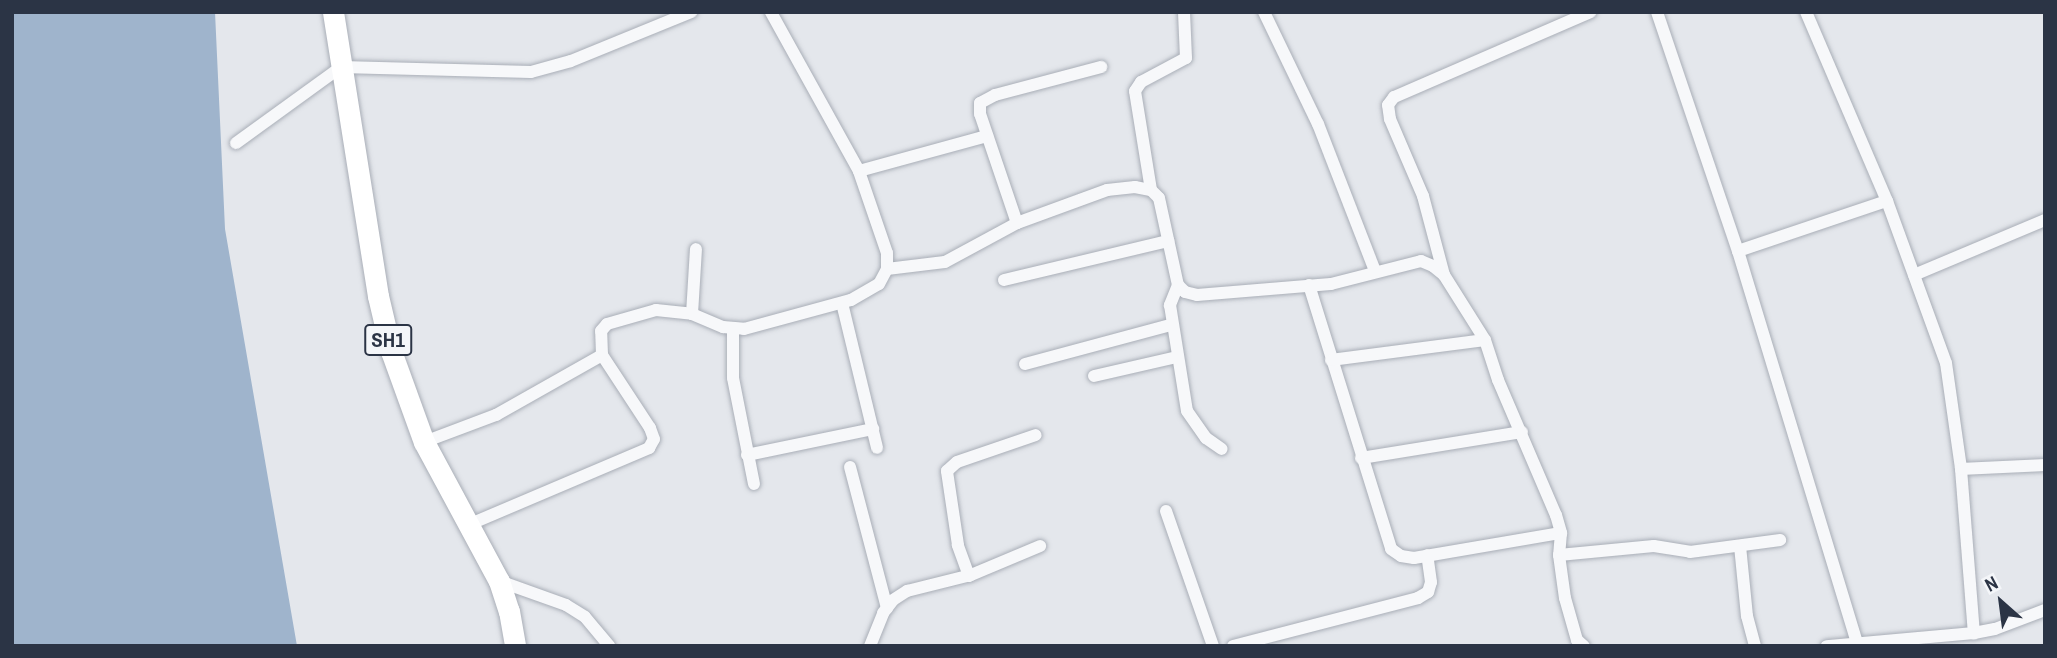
<!DOCTYPE html>
<style>
body{margin:0}
#map{position:relative;width:2057px;height:658px;overflow:hidden;background:#e4e7ec;font-family:"Archivo Narrow",sans-serif}
div>[style]{position:absolute}
[style*='--x']{left:calc(var(--x)*1px);top:calc(var(--y)*1px);width:calc(var(--w)*1px);rotate:calc(var(--a)*1deg)}
.water>*{inset:0;background:#9fb4cc}
.roads{filter:drop-shadow(0 0 2px #a9aeb7) drop-shadow(0 0 2px #a9aeb7)}
.minor>*{height:12px;margin:-6px;padding:0 6px;transform-origin:6px;border-radius:6px;background:#f7f8fa}
.primary>*{height:21px;margin:-10.5px;padding:0 10.5px;transform-origin:10.5px;border-radius:10.5px;background:#fff}
span{translate:-50% -50%;white-space:nowrap;text-align:center;line-height:1.15;-webkit-text-stroke:6px #f4f6f9;paint-order:stroke}
.shield-label span{padding:2px 5px;background:#f4f6f9;border:2px solid;border-radius:5px;-webkit-text-stroke-width:0}
.shield-label{font-size:21px;color:#2b3445;font-weight:700}
.frame{position:absolute;inset:0;border:14px solid #2b3445;pointer-events:none}
.north{position:absolute;left:1966px;top:567px;width:70px;height:70px;-webkit-text-stroke:5px #f4f6f9;paint-order:stroke;rotate:332deg;font-size:19px;font-weight:700;line-height:28px;text-align:center;color:#2b3445}
.north::after{content:'';display:block;margin:auto;width:24px;height:32px;background:#2b3445;clip-path:polygon(50% 0,100% 100%,50% 72%,0 100%)}
</style>
<div id="map">
<div class="water">
<i style="clip-path:polygon(12px 12px,215px 12px,225px 229px,297px 646px,12px 646px)"></i>
</div>
<div class="roads">
<div class="minor">
<i style="--x:1264;--y:12;--w:124;--a:64.3"></i>
<i style="--x:1318;--y:124;--w:158;--a:68.8"></i>
<i style="--x:1657;--y:12;--w:252;--a:71.3"></i>
<i style="--x:1738;--y:251;--w:413;--a:73.1"></i>
<i style="--x:1806;--y:12;--w:206;--a:66.8"></i>
<i style="--x:1887;--y:201;--w:172;--a:70"></i>
<i style="--x:1946;--y:363;--w:107;--a:81.9"></i>
<i style="--x:1961;--y:469;--w:165;--a:85.5"></i>
<i style="--x:1974;--y:633;--w:148;--a:174.9"></i>
<i style="--x:236;--y:143;--w:130;--a:-35.9"></i>
<i style="--x:341;--y:67;--w:190;--a:1.5"></i>
<i style="--x:531;--y:72;--w:41;--a:-15.4"></i>
<i style="--x:571;--y:61;--w:130;--a:-22.2"></i>
<i style="--x:859;--y:171;--w:133;--a:-15.3"></i>
<i style="--x:1151;--y:190;--w:100;--a:-99.2"></i>
<i style="--x:1135;--y:91;--w:11;--a:-56"></i>
<i style="--x:1141;--y:82;--w:51;--a:-28.1"></i>
<i style="--x:1186;--y:58;--w:46;--a:-92.5"></i>
<i style="--x:1017;--y:223;--w:115;--a:-108.7"></i>
<i style="--x:980;--y:114;--w:11;--a:-90"></i>
<i style="--x:980;--y:103;--w:17;--a:-28"></i>
<i style="--x:995;--y:95;--w:110;--a:-14.8"></i>
<i style="--x:1738;--y:251;--w:157;--a:-18.6"></i>
<i style="--x:887;--y:269;--w:58;--a:-6.9"></i>
<i style="--x:945;--y:262;--w:82;--a:-28.4"></i>
<i style="--x:1017;--y:223;--w:96;--a:-20.1"></i>
<i style="--x:1107;--y:190;--w:28;--a:-6"></i>
<i style="--x:1135;--y:187;--w:16;--a:11"></i>
<i style="--x:1151;--y:190;--w:11;--a:45"></i>
<i style="--x:1159;--y:198;--w:89;--a:77.7"></i>
<i style="--x:1178;--y:285;--w:10;--a:45"></i>
<i style="--x:1185;--y:292;--w:12;--a:14"></i>
<i style="--x:1197;--y:295;--w:134;--a:-4.7"></i>
<i style="--x:1331;--y:284;--w:93;--a:-14.3"></i>
<i style="--x:1421;--y:261;--w:13;--a:23"></i>
<i style="--x:1433;--y:266;--w:14;--a:39"></i>
<i style="--x:1444;--y:275;--w:77;--a:57.8"></i>
<i style="--x:1485;--y:340;--w:42;--a:72"></i>
<i style="--x:1498;--y:380;--w:147;--a:66.8"></i>
<i style="--x:1556;--y:515;--w:19;--a:74"></i>
<i style="--x:1561;--y:533;--w:22;--a:95"></i>
<i style="--x:1559;--y:555;--w:43;--a:82.1"></i>
<i style="--x:1565;--y:598;--w:44;--a:74.1"></i>
<i style="--x:1577;--y:640;--w:9;--a:41"></i>
<i style="--x:1444;--y:275;--w:82;--a:-104.9"></i>
<i style="--x:1423;--y:196;--w:84;--a:-113.2"></i>
<i style="--x:1390;--y:119;--w:14;--a:-98"></i>
<i style="--x:1388;--y:105;--w:10;--a:-53"></i>
<i style="--x:1394;--y:97;--w:214;--a:-23.4"></i>
<i style="--x:1914;--y:275;--w:142;--a:-22.8"></i>
<i style="--x:1004;--y:280;--w:169;--a:-13.4"></i>
<i style="--x:1178;--y:285;--w:22;--a:112"></i>
<i style="--x:1170;--y:305;--w:107;--a:80.9"></i>
<i style="--x:1187;--y:411;--w:33;--a:55"></i>
<i style="--x:1206;--y:438;--w:19;--a:35"></i>
<i style="--x:1309;--y:285;--w:276;--a:72.7"></i>
<i style="--x:1391;--y:549;--w:12;--a:35"></i>
<i style="--x:1401;--y:556;--w:13;--a:9"></i>
<i style="--x:1414;--y:558;--w:149;--a:-9.7"></i>
<i style="--x:842;--y:303;--w:149;--a:76.4"></i>
<i style="--x:692;--y:314;--w:65;--a:-86.5"></i>
<i style="--x:733;--y:328;--w:50;--a:90"></i>
<i style="--x:733;--y:378;--w:108;--a:78.8"></i>
<i style="--x:1331;--y:360;--w:155;--a:-7.4"></i>
<i style="--x:1025;--y:364;--w:151;--a:-15"></i>
<i style="--x:1094;--y:376;--w:85;--a:-12.9"></i>
<i style="--x:424;--y:442;--w:77;--a:-20.6"></i>
<i style="--x:496;--y:415;--w:122;--a:-29.5"></i>
<i style="--x:747;--y:455;--w:129;--a:-11.7"></i>
<i style="--x:1361;--y:458;--w:163;--a:-9.2"></i>
<i style="--x:850;--y:467;--w:146;--a:75.3"></i>
<i style="--x:1961;--y:469;--w:84;--a:-2.7"></i>
<i style="--x:1166;--y:511;--w:143;--a:70.8"></i>
<i style="--x:468;--y:525;--w:197;--a:-23"></i>
<i style="--x:649;--y:448;--w:10;--a:-61"></i>
<i style="--x:654;--y:439;--w:12;--a:-110"></i>
<i style="--x:650;--y:428;--w:87;--a:-123.3"></i>
<i style="--x:602;--y:355;--w:24;--a:-92"></i>
<i style="--x:601;--y:331;--w:9;--a:-49"></i>
<i style="--x:607;--y:324;--w:51;--a:-15.9"></i>
<i style="--x:656;--y:310;--w:36;--a:6"></i>
<i style="--x:692;--y:314;--w:34;--a:23"></i>
<i style="--x:723;--y:327;--w:21;--a:5"></i>
<i style="--x:744;--y:329;--w:111;--a:-15.2"></i>
<i style="--x:851;--y:300;--w:32;--a:-30"></i>
<i style="--x:879;--y:284;--w:17;--a:-62"></i>
<i style="--x:887;--y:269;--w:16;--a:-90"></i>
<i style="--x:887;--y:253;--w:87;--a:-108.9"></i>
<i style="--x:859;--y:171;--w:182;--a:-119"></i>
<i style="--x:1740;--y:546;--w:70;--a:84.3"></i>
<i style="--x:1747;--y:616;--w:31;--a:75"></i>
<i style="--x:1559;--y:555;--w:95;--a:-5.4"></i>
<i style="--x:1654;--y:546;--w:36;--a:9"></i>
<i style="--x:1690;--y:552;--w:91;--a:-7.6"></i>
<i style="--x:969;--y:576;--w:33;--a:-110"></i>
<i style="--x:958;--y:545;--w:75;--a:-98.5"></i>
<i style="--x:947;--y:471;--w:13;--a:-42"></i>
<i style="--x:957;--y:462;--w:83;--a:-18.9"></i>
<i style="--x:499;--y:581;--w:71;--a:19.7"></i>
<i style="--x:566;--y:605;--w:22;--a:32"></i>
<i style="--x:585;--y:617;--w:38;--a:50"></i>
<i style="--x:1974;--y:633;--w:21;--a:-11"></i>
<i style="--x:1995;--y:629;--w:53;--a:-20.8"></i>
<i style="--x:870;--y:646;--w:35;--a:-68"></i>
<i style="--x:883;--y:613;--w:16;--a:-52"></i>
<i style="--x:893;--y:600;--w:17;--a:-33"></i>
<i style="--x:907;--y:591;--w:66;--a:-14"></i>
<i style="--x:971;--y:575;--w:75;--a:-22.8"></i>
<i style="--x:1233;--y:646;--w:191;--a:-14.5"></i>
<i style="--x:1418;--y:598;--w:12;--a:-31"></i>
<i style="--x:1428;--y:592;--w:10;--a:-73"></i>
<i style="--x:1431;--y:582;--w:27;--a:-98"></i>
</div>
<div class="primary">
<i style="--x:333;--y:12;--w:288;--a:81"></i>
<i style="--x:378;--y:296;--w:57;--a:76.7"></i>
<i style="--x:391;--y:351;--w:97;--a:70.1"></i>
<i style="--x:424;--y:442;--w:158;--a:61.7"></i>
<i style="--x:499;--y:581;--w:32;--a:72"></i>
<i style="--x:509;--y:611;--w:36;--a:80"></i>
</div>
</div>
<div class="shield-label">
<span style="left:388px;top:340px">SH1</span>
</div>
<div class="frame"></div>
<div class="north">N</div>
</div>
